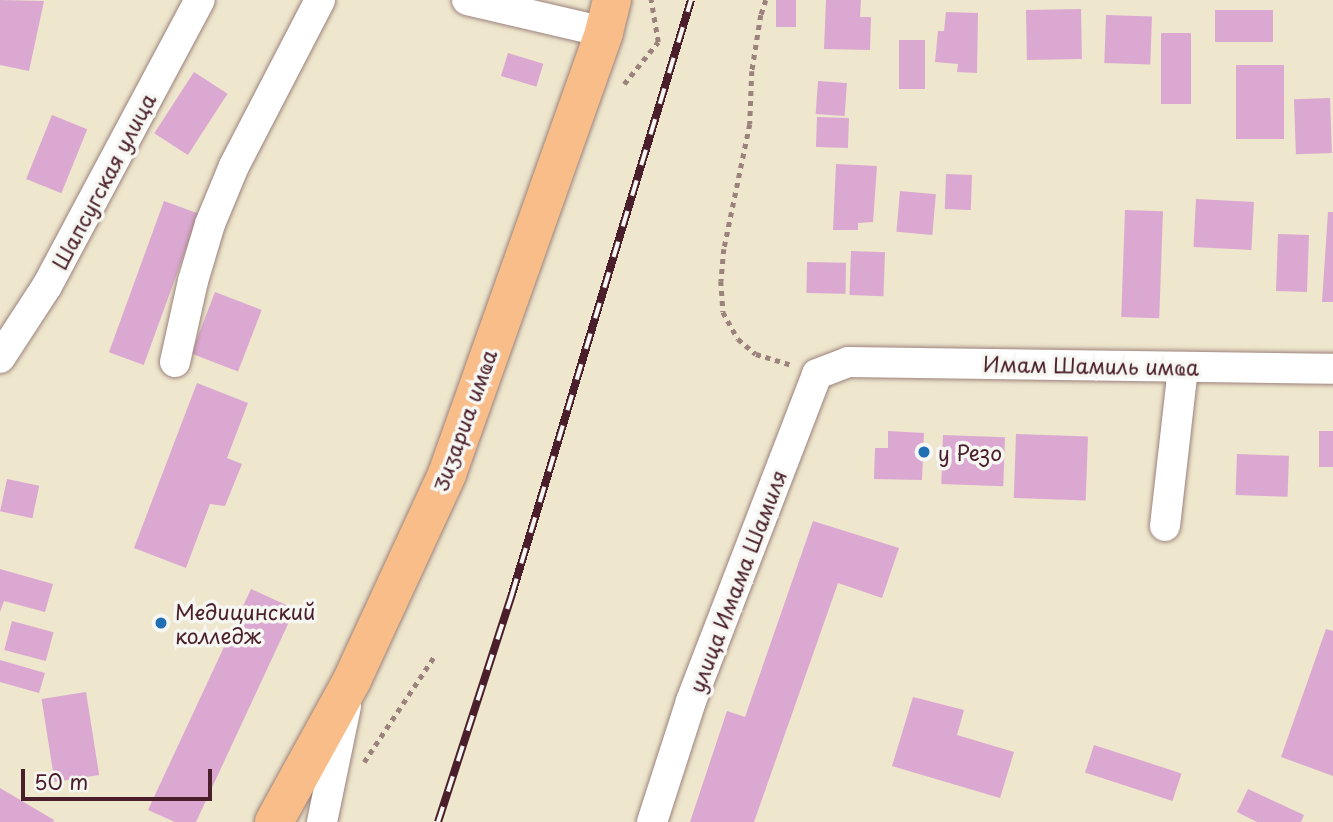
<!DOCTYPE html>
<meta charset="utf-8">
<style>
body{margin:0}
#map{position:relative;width:1333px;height:822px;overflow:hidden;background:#eee6cd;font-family:"Playpen Sans",sans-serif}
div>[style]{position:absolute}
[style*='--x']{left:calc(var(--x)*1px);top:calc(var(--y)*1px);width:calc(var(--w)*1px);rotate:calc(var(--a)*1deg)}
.building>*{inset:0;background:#dba8d1;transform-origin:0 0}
.path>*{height:4.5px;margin-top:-2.25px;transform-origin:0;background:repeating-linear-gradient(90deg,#9c827c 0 5px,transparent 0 10px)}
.roads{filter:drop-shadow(0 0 2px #9c827c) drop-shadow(0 0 2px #9c827c)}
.minor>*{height:30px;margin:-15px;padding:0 15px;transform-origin:15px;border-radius:15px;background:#fff}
.highway>*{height:38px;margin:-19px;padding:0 19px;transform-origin:19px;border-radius:19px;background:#f8bd89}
.rail>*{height:8px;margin-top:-4px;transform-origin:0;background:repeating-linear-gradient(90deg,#f6f6f2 0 16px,#4a1f2b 0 32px);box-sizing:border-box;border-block:2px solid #4a1f2b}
.dots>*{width:19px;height:19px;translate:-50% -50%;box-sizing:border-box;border:4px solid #f6f6f2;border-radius:50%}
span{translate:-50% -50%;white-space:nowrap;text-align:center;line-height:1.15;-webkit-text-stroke:7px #f6f6f2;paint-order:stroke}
.street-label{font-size:21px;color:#4a1f2b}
.poi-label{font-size:21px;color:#4a1f2b}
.left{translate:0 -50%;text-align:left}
.scale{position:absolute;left:21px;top:769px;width:191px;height:32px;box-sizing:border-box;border:4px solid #4a1f2b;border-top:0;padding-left:9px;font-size:21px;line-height:24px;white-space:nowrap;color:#4a1f2b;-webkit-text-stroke:5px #f6f6f2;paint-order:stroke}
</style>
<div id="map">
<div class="building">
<i style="clip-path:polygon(0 0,44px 1px,29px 71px,0 65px)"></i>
<i style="left:776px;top:0;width:20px;height:27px"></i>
<i style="clip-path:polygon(826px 0,861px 0,860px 17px,871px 17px,870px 50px,824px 49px)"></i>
<i style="left:1081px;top:9px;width:50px;height:55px;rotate:89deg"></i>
<i style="left:1215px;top:10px;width:58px;height:32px"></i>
<i style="clip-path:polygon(946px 12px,978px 13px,977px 73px,957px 72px,958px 64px,935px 62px,938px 31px,944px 31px)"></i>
<i style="left:1106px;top:15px;width:46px;height:48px;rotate:2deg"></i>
<i style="left:1161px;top:33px;width:30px;height:71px"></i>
<i style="left:899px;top:40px;width:26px;height:49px"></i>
<i style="left:508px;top:53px;width:37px;height:24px;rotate:17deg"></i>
<i style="left:1236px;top:65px;width:48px;height:74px"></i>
<i style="left:194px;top:72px;width:40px;height:73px;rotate:33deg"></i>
<i style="left:818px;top:81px;width:29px;height:33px;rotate:4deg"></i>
<i style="left:1330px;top:98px;width:55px;height:36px;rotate:88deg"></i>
<i style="left:52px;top:115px;width:38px;height:69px;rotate:22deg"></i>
<i style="left:817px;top:117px;width:32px;height:30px;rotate:2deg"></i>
<i style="clip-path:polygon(836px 164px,877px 166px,873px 222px,858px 223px,858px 230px,833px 230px)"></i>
<i style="left:946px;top:174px;width:26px;height:35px;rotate:2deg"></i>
<i style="left:900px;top:191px;width:36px;height:41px;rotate:5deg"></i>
<i style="left:1196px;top:199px;width:58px;height:48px;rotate:3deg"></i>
<i style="left:164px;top:201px;width:37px;height:161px;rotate:20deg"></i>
<i style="left:1125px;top:210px;width:38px;height:107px;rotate:2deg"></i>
<i style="clip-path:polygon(1328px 212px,1333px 212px,1333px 302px,1322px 302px)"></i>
<i style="left:1278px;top:234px;width:31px;height:57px;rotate:2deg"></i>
<i style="left:851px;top:251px;width:34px;height:44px;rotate:2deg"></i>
<i style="left:807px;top:262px;width:39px;height:31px;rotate:1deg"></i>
<i style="left:215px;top:292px;width:50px;height:66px;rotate:21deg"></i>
<i style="clip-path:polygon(197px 383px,248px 403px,227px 458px,242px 464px,225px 506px,210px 504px,186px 568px,134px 548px)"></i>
<i style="clip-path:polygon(888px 431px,924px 433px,922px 480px,874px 479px,875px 448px,888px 448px)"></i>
<i style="left:1319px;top:431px;width:14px;height:36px"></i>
<i style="left:1016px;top:434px;width:72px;height:64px;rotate:2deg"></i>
<i style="left:943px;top:435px;width:62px;height:49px;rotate:2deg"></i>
<i style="left:1237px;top:454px;width:52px;height:41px;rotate:2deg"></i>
<i style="left:7px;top:479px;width:33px;height:33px;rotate:12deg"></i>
<i style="clip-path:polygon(813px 521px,899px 548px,882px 598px,838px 583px,754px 822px,690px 822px,727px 711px,745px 717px)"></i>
<i style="clip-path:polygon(0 569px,53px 584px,45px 612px,4px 601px,0 612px)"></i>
<i style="clip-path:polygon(251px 589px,295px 609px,196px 822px,175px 822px,148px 810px)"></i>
<i style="left:12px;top:621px;width:43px;height:30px;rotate:15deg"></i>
<i style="clip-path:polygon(1326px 629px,1333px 631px,1333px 776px,1281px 757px)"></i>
<i style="clip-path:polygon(0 660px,45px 673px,39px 693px,0 682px)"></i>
<i style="left:86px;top:692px;width:84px;height:45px;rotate:81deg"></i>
<i style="clip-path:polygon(913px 697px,964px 710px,957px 735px,1014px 752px,1000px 798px,892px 766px)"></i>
<i style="left:1094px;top:745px;width:92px;height:29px;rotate:18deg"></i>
<i style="clip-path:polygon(0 788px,54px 820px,53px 822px,0 822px)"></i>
<i style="clip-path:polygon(1248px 789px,1304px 815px,1301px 822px,1257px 822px,1237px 812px)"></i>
</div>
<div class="path">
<i style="--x:766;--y:0;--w:16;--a:108"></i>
<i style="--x:761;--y:15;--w:57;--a:99.1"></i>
<i style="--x:752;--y:71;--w:53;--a:92.2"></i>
<i style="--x:750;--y:124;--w:128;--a:101.7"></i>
<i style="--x:724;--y:249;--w:32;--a:95"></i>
<i style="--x:721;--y:281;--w:31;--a:86"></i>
<i style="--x:723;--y:312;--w:31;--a:61"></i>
<i style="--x:738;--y:339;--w:23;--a:40"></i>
<i style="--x:756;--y:354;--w:38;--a:17"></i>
<i style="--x:624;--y:84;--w:54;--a:-51"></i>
<i style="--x:658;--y:42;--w:43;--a:-99.5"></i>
<i style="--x:364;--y:762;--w:128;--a:-56.4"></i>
</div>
<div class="roads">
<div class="minor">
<i style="--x:467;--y:0;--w:141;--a:13.1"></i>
<i style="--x:0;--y:358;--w:86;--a:-56.9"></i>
<i style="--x:47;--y:286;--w:324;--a:-61.9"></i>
<i style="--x:175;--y:362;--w:83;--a:-77.5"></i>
<i style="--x:193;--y:281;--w:59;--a:-73.4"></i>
<i style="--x:210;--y:224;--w:63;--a:-67.5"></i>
<i style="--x:234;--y:166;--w:187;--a:-62.6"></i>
<i style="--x:1165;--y:526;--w:160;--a:-83.5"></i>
<i style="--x:322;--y:822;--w:118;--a:-78.3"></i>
<i style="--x:652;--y:822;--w:127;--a:-72.1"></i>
<i style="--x:691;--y:701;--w:350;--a:-68.9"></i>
<i style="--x:817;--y:374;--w:33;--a:-21"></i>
<i style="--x:848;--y:362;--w:485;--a:0.8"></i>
</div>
<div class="highway">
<i style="--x:274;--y:822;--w:162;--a:-61.2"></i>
<i style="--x:352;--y:680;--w:227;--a:-65.2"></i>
<i style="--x:447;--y:474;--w:469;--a:-70.4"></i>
<i style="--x:604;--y:32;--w:33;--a:-76"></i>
</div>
</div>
<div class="rail">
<i style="--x:438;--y:822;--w:240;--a:-72"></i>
<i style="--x:512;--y:594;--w:620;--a:-73.23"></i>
</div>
<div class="dots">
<i style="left:924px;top:452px;background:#1f6fb2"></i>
<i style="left:161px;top:623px;background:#1f6fb2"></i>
</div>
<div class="street-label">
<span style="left:103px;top:181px;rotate:-62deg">Шапсугская улица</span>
<span style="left:1091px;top:365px;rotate:1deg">Имам Шамиль имҩа</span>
<span style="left:464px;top:420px;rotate:-70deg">Ӡиӡариа имҩа</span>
<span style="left:737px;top:581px;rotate:-69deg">улица Имама Шамиля</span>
</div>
<div class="poi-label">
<span class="left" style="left:938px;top:452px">у Резо</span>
<span class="left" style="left:175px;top:623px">Медицинский<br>колледж</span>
</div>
<div class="scale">50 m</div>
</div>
